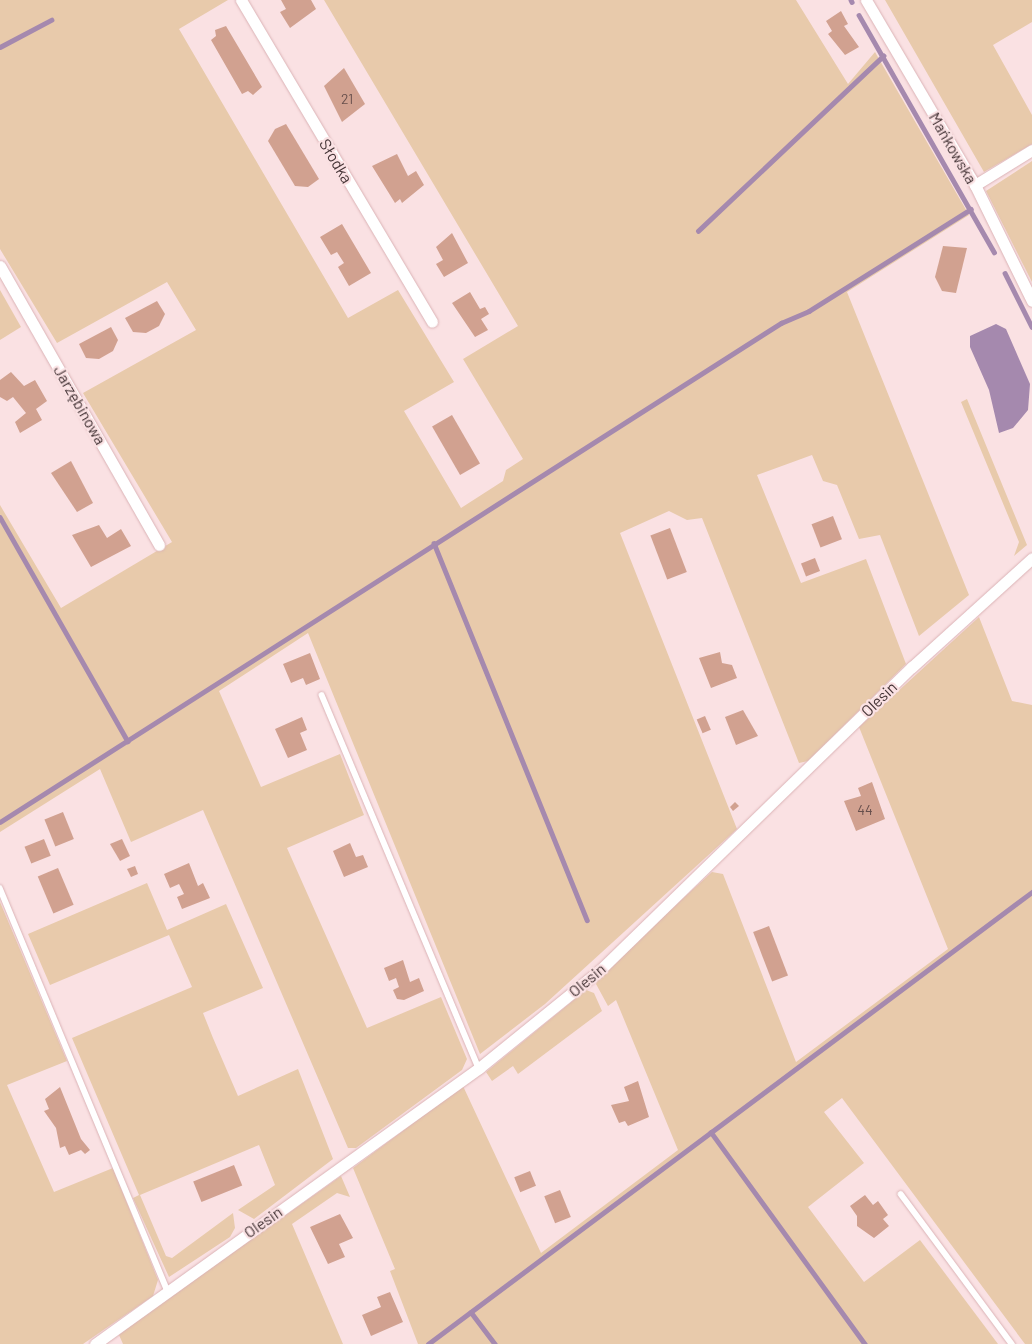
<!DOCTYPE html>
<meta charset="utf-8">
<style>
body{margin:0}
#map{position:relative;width:1032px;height:1344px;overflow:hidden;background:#fae1e3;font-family:Barlow,sans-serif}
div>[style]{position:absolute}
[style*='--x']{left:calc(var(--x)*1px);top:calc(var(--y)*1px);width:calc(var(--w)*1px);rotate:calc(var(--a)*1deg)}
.green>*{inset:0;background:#e8caab}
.water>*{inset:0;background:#a589ae}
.stream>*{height:4.5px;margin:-2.25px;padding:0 2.25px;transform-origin:2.25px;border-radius:2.25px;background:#a589ae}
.building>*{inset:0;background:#d1a190;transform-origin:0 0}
.roads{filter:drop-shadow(0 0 1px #dbb3b6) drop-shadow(0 0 1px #dbb3b6)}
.service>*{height:5.5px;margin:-2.75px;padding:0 2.75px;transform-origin:2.75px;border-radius:2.75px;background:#fff}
.minor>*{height:11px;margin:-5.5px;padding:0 5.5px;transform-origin:5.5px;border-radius:5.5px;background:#fff}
span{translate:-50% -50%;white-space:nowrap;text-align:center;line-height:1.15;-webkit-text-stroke:4.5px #fae1e3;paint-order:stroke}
.number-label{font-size:14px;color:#674f4c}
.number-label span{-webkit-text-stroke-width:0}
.street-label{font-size:16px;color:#443436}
</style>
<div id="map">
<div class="green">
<i style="clip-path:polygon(0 0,228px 0,179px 29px,348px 318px,398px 290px,454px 382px,404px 411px,461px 508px,503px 481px,506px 470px,523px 459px,463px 359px,518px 326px,324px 0,796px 0,848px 84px,875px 52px,969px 215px,847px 292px,969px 595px,919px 636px,880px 535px,859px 539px,837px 485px,823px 481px,812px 455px,757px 475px,801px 583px,866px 559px,906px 664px,808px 761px,799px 763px,702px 518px,687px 520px,669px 511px,620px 533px,737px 829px,545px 1004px,480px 1054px,308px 633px,219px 691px,261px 787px,340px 754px,364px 815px,287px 848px,367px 1028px,441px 997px,467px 1059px,462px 1070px,356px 1148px,348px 1148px,203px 810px,131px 842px,100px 769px,0 832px,0 505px,61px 608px,172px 542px,83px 393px,196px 330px,167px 282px,57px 343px,0 249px)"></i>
<i style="clip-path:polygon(885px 0,1032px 0,1032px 22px,993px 45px,1032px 115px,1032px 144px,984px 172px)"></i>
<i style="clip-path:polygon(1032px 161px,1032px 282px,986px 191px)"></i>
<i style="clip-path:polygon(0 290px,21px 327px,0 340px)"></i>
<i style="clip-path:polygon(967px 399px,1027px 545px,1014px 556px,1019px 542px,961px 402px)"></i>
<i style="clip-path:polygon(979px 617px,1012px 701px,1032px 705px,1032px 1344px,1025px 1344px,842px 1098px,824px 1112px,864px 1163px,808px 1207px,864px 1282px,920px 1240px,998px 1344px,418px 1344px,390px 1271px,395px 1269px,353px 1168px,463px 1086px,541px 1253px,678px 1150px,616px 1000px,608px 1006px,596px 984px,598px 976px,712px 872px,723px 874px,796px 1062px,948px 949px,859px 727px)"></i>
<i style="clip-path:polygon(147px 883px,167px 930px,226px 904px,263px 988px,203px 1013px,213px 1038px,238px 1096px,298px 1069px,333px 1159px,254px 1219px,238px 1210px,275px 1185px,259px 1145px,140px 1195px,166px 1256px,172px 1258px,233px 1213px,235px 1228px,230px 1237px,169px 1277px,133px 1198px,139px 1195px,72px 1038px,192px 987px,169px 935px,50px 985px,28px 934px)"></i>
<i style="clip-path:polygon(0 902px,67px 1061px,7px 1085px,54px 1192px,113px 1168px,158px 1280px,153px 1296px,83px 1344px,0 1344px)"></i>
<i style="clip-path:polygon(586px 990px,594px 993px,602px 1011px,518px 1074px,513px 1066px,492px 1081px,486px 1072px)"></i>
<i style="clip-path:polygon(341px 1176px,350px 1197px,337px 1193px,292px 1224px,343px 1344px,123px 1344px,119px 1335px,128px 1327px)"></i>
</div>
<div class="water">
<i style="clip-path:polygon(996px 324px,1006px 329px,1030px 384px,1028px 410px,1013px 428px,999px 433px,989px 390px,970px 347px,970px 336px)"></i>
</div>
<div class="stream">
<i style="--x:851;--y:0;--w:2;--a:63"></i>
<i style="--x:859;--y:15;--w:273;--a:60.3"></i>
<i style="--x:0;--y:47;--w:58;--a:-27.9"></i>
<i style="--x:698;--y:231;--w:255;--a:-43.4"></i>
<i style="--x:1005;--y:273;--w:60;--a:63.4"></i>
<i style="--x:0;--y:517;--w:258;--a:60.3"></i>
<i style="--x:434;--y:543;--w:407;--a:67.9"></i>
<i style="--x:0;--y:822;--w:927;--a:-32.58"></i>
<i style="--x:781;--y:323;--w:30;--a:-23"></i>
<i style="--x:809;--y:311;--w:191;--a:-32.2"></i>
<i style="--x:711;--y:1132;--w:262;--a:54"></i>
<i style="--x:471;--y:1312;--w:40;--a:53"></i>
<i style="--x:428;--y:1344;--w:754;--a:-36.81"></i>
</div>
<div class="building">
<i style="clip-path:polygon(281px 0,311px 0,316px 9px,290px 28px,280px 12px,286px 9px)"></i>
<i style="clip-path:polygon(841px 11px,848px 24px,844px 26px,859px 47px,845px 55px,828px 34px,832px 31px,826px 21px)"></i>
<i style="clip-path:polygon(226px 26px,262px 87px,253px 95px,248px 91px,242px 94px,211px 40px,216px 36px,215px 30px)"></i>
<i style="clip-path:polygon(344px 68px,365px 104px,342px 122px,324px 86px)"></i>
<i style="clip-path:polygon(286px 124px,319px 179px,308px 187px,295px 186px,268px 141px,275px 129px)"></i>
<i style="clip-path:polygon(397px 154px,408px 176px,416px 171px,424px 185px,402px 203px,400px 199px,395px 203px,372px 166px)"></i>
<i style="clip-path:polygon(342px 224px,371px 273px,349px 286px,338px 267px,344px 263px,337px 252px,331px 255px,320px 237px)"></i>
<i style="clip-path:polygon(452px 233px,468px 263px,444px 277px,436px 264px,443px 260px,436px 247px)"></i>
<i style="clip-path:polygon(943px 246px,967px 248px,956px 293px,942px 291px,935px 277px)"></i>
<i style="clip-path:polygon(470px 292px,480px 309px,485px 307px,489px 314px,481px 319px,488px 330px,475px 337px,452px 303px)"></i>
<i style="clip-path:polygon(157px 301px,165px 314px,159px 326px,146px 333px,133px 332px,125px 318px)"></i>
<i style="clip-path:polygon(111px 327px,118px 340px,113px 351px,99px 359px,86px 358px,79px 344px)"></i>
<i style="clip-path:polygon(11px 372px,24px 386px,35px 380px,47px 401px,36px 409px,42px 420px,20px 433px,15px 422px,26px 413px,13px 397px,7px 401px,0 397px,0 380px)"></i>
<i style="left:452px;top:415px;width:56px;height:23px;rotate:60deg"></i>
<i style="clip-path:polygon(71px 461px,93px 503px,77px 512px,51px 473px)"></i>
<i style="left:833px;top:516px;width:25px;height:23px;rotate:69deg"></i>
<i style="clip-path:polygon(99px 525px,107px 538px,121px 529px,131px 546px,91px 567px,72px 535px)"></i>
<i style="left:670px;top:528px;width:47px;height:21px;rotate:69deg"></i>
<i style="left:815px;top:558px;width:14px;height:15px;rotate:69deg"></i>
<i style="clip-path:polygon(720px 652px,722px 663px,732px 665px,737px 678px,711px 688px,699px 658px)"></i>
<i style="clip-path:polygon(310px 653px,320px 679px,306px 685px,303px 678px,291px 683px,283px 664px)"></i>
<i style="clip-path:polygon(743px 710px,758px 736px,736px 745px,725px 717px)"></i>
<i style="left:705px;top:716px;width:15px;height:9px;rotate:67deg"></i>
<i style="clip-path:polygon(302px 717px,307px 730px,300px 733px,307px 750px,288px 758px,275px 729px)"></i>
<i style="clip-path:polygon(872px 782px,885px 819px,856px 831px,844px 801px,861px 796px,858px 788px)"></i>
<i style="clip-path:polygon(735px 802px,739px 806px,733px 811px,730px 807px)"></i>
<i style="left:63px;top:812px;width:29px;height:20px;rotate:68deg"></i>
<i style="left:44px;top:839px;width:18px;height:21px;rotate:68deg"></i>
<i style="clip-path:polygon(122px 839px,130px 856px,120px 861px,110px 844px)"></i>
<i style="clip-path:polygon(350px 843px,356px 857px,363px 855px,368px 867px,344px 877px,333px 851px)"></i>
<i style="clip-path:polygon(189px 863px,198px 886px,203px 883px,210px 898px,182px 909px,177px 897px,184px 894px,179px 884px,170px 888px,164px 874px)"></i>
<i style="clip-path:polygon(135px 866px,138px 874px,131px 877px,127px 869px)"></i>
<i style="left:58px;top:868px;width:40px;height:22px;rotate:67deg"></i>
<i style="left:769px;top:926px;width:53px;height:17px;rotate:69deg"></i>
<i style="clip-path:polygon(403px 960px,410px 982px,419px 978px,424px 991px,404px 1000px,397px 999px,393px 990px,399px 987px,396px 978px,389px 981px,384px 968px)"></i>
<i style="clip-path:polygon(638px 1081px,649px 1117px,628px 1126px,625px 1121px,619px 1123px,611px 1105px,629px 1101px,624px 1087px)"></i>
<i style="clip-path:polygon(60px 1087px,81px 1139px,90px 1150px,85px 1154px,81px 1150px,69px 1155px,65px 1146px,60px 1148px,56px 1128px,44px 1111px,49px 1109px,45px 1099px)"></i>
<i style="left:234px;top:1165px;width:22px;height:44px;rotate:68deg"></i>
<i style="left:530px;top:1171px;width:16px;height:17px;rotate:68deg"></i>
<i style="left:560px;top:1190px;width:29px;height:17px;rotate:68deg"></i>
<i style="clip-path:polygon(865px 1195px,873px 1205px,878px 1201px,888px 1215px,883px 1219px,889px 1226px,874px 1238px,857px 1226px,857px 1216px,850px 1206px)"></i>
<i style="clip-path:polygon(340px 1214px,353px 1238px,339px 1244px,345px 1257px,328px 1264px,310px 1227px)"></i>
<i style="clip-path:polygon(390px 1292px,403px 1322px,371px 1336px,362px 1315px,381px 1307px,377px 1297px)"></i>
</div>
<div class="roads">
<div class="service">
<i style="--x:322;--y:695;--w:405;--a:67.2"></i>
<i style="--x:0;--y:888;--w:434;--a:67.4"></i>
<i style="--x:901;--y:1194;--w:187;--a:53.5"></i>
</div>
<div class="minor">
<i style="--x:241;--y:0;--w:374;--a:59.3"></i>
<i style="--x:866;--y:0;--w:215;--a:59.5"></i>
<i style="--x:975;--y:185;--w:129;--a:63.8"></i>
<i style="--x:975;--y:185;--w:67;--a:-31.6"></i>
<i style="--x:0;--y:266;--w:321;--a:60.3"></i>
<i style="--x:95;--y:1344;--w:473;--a:-35.7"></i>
<i style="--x:479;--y:1068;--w:156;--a:-39"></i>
<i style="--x:600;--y:970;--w:435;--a:-44.2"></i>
<i style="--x:912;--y:667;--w:162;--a:-42.2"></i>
</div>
</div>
<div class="number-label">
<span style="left:347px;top:99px">21</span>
<span style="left:865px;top:810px">44</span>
</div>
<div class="street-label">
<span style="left:953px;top:148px;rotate:60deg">Mańkowska</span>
<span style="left:336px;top:161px;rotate:59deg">Słodka</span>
<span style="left:80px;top:405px;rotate:60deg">Jarzębinowa</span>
<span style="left:879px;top:699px;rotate:-44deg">Olesin</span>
<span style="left:587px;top:980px;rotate:-40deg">Olesin</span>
<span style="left:263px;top:1222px;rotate:-35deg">Olesin</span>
</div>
</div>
